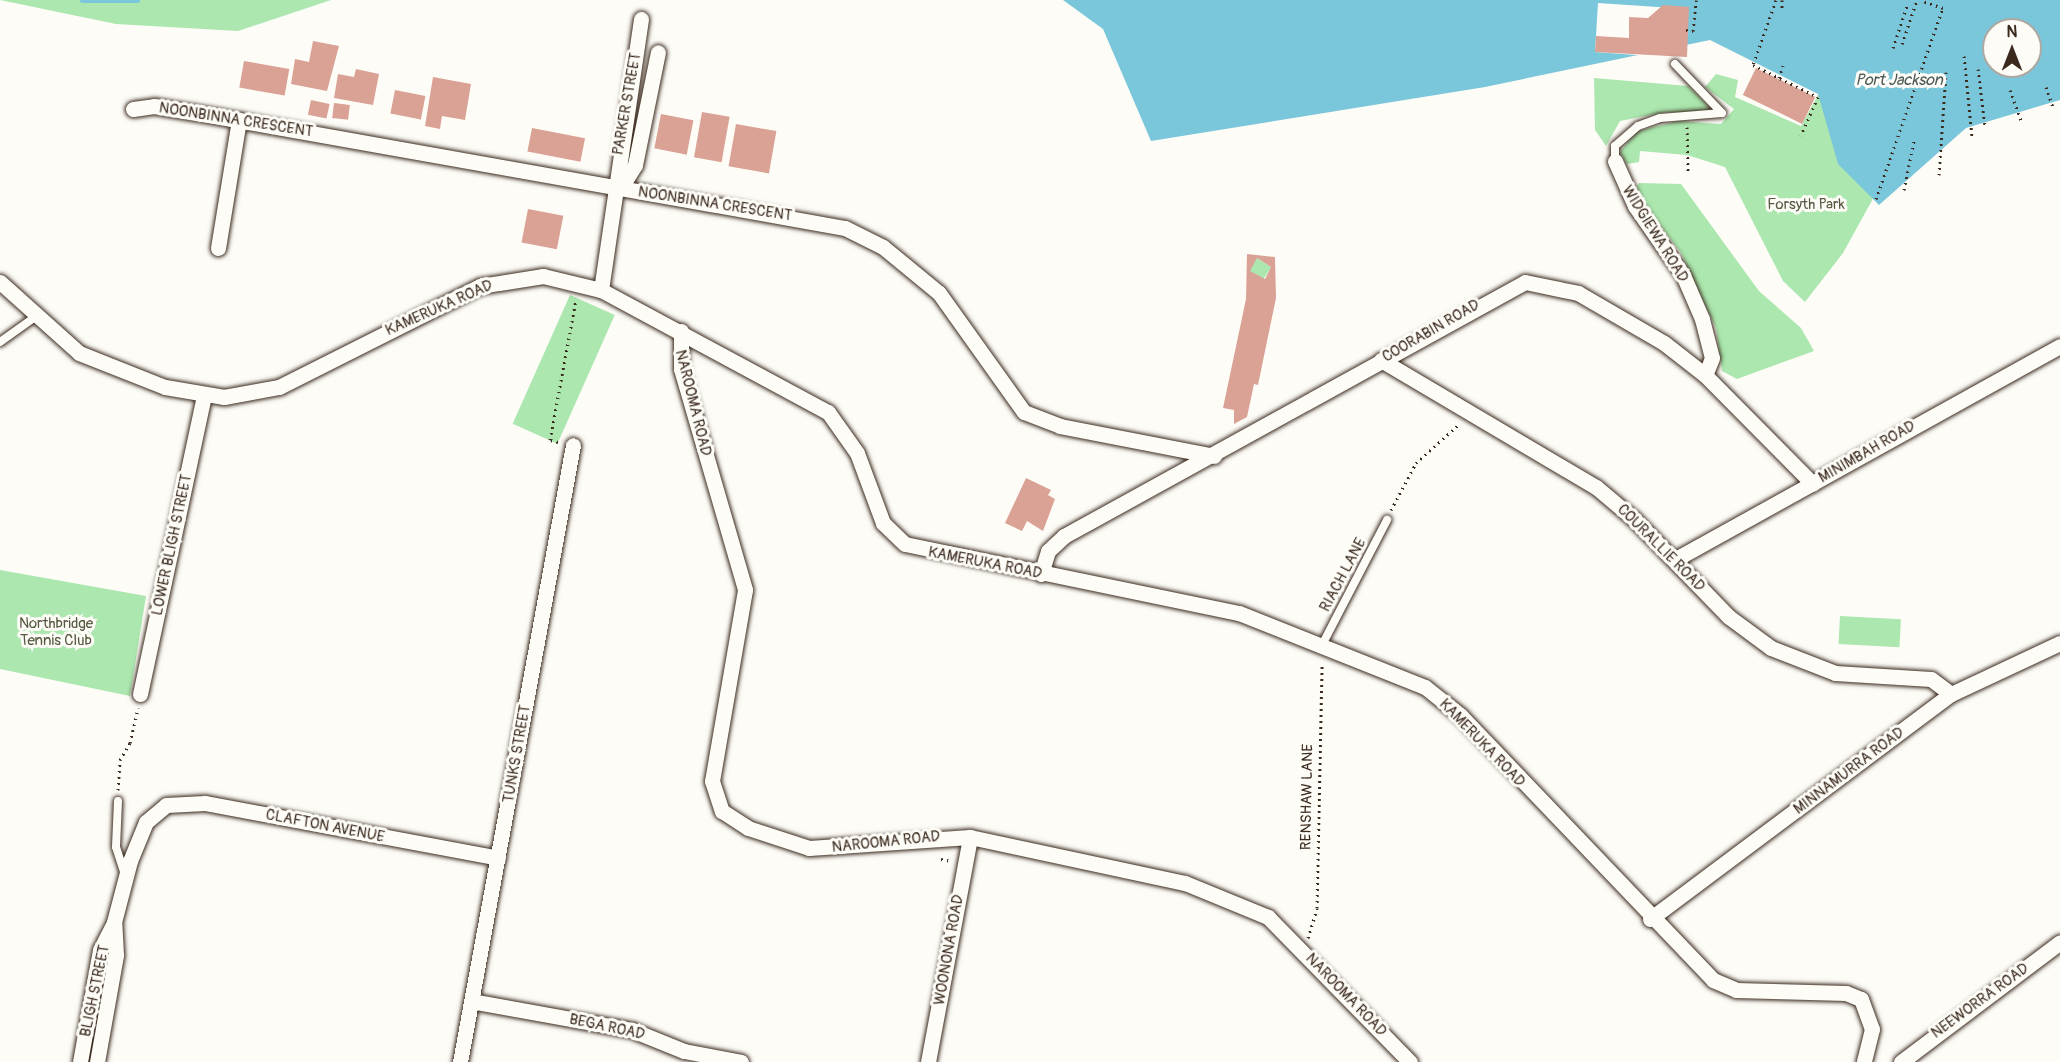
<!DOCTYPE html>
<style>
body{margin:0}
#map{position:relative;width:2060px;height:1062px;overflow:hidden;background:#fdfcf7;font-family:Pangolin,sans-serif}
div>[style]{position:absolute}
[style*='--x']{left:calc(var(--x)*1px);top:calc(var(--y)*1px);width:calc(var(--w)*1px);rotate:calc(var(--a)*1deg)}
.green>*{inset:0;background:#abe7ae;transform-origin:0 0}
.water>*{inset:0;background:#7ac6da}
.pier>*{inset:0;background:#fdfcf7}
.stream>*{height:5px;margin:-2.5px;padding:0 2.5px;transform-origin:2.5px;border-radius:2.5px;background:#7ac6da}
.building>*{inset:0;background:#daa295;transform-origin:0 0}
.path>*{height:3px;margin-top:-1.5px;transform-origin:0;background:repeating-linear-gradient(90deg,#3b2a1e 0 1.5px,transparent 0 6px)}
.roads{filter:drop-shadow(0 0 2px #3b2a1e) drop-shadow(0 0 2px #3b2a1e)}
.service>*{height:8px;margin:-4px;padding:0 4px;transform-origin:4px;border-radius:4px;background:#fdfcf7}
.minor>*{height:15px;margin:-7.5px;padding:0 7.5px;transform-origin:7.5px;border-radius:7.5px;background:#fdfcf7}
span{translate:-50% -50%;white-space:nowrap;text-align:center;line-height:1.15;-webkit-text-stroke:6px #fdfcf7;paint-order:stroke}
.street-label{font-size:15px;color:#3b2a1e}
.park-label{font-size:15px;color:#575942}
.water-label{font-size:16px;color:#4e5956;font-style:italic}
.north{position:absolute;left:1982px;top:18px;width:60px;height:60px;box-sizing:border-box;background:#fdfcf7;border:2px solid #afa8a0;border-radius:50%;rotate:0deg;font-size:16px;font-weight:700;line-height:24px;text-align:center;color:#3b2a1e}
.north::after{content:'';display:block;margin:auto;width:21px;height:27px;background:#3b2a1e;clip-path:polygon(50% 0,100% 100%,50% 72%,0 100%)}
</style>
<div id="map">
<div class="green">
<i style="clip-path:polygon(0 0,331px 0,238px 31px,116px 24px)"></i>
<i style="clip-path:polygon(1716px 74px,1738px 80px,1735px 97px,1801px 126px,1819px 93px,1875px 195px,1843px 253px,1805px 302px,1783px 281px,1725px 167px,1687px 155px,1640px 151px,1639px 162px,1627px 164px,1620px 152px,1636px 132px,1654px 127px,1679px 121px,1721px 124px,1734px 109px,1705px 87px)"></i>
<i style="clip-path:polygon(1594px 78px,1688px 86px,1710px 108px,1707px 114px,1666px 112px,1620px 121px,1606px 146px,1595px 130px)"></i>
<i style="clip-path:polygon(1639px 183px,1681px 184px,1759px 291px,1801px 328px,1814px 351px,1737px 379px,1722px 371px,1716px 328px,1681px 253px,1634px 191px)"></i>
<i style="left:1257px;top:258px;width:17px;height:15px;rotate:33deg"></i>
<i style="left:570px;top:295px;width:49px;height:141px;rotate:24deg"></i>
<i style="clip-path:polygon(0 570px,146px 596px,130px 696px,0 669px)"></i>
<i style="left:1840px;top:616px;width:61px;height:28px;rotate:3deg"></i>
</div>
<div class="water">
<i style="clip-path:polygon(evenodd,1063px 0,2060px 0,2060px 100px,1966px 128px,1879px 205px,1838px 164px,1818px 94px,1710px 40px,1485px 87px,1151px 141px,1103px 29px,1063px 0,1994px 30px,2030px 30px,2030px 66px,1994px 66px,1994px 30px)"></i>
</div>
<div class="pier">
<i style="clip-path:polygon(1598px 3px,1687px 9px,1684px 49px,1650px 56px,1595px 52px)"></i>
</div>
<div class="stream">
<i style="--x:82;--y:0;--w:55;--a:0"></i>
</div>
<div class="building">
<i style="clip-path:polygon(1663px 5px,1689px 7px,1687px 57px,1595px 52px,1596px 36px,1629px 38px,1629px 17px,1648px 18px)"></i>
<i style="clip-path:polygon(313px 41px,339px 46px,327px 91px,291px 84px,295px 59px,309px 62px)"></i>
<i style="left:244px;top:61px;width:46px;height:27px;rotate:10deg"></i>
<i style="left:1756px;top:68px;width:66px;height:30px;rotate:26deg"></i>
<i style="clip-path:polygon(356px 69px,379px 74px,373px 105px,334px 98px,338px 74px,354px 77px)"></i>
<i style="clip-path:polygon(433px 77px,471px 84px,465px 120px,442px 116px,440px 129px,425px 126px)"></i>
<i style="left:395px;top:90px;width:31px;height:24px;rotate:11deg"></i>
<i style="left:311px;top:100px;width:19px;height:15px;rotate:12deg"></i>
<i style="left:334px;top:103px;width:16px;height:15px;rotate:7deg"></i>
<i style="left:702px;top:112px;width:28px;height:46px;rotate:10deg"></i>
<i style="left:661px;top:114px;width:33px;height:35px;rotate:11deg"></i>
<i style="left:736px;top:124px;width:41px;height:43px;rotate:10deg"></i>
<i style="left:532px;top:128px;width:54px;height:24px;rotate:11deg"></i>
<i style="left:528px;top:209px;width:36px;height:34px;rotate:11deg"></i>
<i style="clip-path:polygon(evenodd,1247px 254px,1275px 257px,1276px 298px,1258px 385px,1254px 384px,1247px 417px,1234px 424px,1234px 410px,1223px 408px,1246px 299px,1247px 254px,1257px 258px,1271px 267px,1265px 279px,1250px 271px,1257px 258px)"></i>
<i style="clip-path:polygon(1026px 478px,1051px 490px,1048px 495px,1055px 499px,1043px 531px,1027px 521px,1022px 531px,1005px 523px)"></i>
</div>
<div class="path">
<i style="--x:1776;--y:0;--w:69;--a:109.5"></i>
<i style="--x:1753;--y:65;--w:72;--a:26.2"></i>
<i style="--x:1818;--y:97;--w:42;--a:114.1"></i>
<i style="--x:1782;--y:0;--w:10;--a:90"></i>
<i style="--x:1686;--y:30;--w:7;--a:8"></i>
<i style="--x:1693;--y:31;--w:31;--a:-84"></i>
<i style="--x:1902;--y:44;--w:46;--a:-71.2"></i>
<i style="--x:1893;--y:48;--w:44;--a:-71.6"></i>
<i style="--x:1964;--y:56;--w:80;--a:84.3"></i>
<i style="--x:1978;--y:69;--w:57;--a:83"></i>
<i style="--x:1779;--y:78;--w:13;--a:-72"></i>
<i style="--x:2046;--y:87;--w:21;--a:71"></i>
<i style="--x:2010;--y:90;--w:32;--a:70"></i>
<i style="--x:1687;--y:127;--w:47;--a:88.8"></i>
<i style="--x:1939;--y:175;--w:103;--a:-86.1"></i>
<i style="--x:1904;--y:190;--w:50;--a:-78.5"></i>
<i style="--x:1876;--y:199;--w:202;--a:-70.7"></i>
<i style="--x:1943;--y:8;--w:24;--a:-161"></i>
<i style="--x:558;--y:442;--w:8;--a:-166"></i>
<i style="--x:550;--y:440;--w:142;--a:-79.5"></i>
<i style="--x:1391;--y:510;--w:53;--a:-62"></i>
<i style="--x:1416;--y:463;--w:57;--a:-42.1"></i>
<i style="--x:118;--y:790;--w:30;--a:-86"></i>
<i style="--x:120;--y:760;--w:20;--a:-60"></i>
<i style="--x:130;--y:743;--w:36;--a:-77"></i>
<i style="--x:941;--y:859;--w:10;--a:11"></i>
<i style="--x:1308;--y:938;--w:31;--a:-73"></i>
<i style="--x:1317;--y:908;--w:244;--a:-88.8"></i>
</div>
<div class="roads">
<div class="service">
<i style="--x:1615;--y:161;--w:15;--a:-90"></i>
<i style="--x:1615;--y:146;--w:30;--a:-41"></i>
<i style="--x:1638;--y:126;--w:23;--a:-20"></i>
<i style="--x:1660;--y:118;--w:62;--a:-4.6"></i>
<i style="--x:1722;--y:113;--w:68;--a:-133.8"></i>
<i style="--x:0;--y:342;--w:43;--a:-35.5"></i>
<i style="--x:1323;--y:643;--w:139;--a:-62.5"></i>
<i style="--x:118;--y:801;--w:46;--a:92.5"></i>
<i style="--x:116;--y:847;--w:26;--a:72"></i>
</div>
<div class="minor">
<i style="--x:133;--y:109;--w:21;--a:-8"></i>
<i style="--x:154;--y:106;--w:62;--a:9.3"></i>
<i style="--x:215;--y:116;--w:640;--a:10.08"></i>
<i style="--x:845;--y:228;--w:42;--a:26.6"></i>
<i style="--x:883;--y:247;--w:72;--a:39.4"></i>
<i style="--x:939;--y:293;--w:146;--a:54.5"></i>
<i style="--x:1024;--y:412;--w:39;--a:21"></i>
<i style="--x:1060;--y:426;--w:157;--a:11"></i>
<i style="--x:1615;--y:161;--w:49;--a:66"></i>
<i style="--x:1635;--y:206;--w:84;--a:55.2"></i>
<i style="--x:1683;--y:275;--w:48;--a:66.6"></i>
<i style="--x:1702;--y:319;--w:40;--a:75.6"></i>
<i style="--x:1712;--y:358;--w:18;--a:112"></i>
<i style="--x:620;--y:189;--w:28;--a:-58"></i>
<i style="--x:635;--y:165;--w:115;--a:-78.5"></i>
<i style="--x:218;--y:248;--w:130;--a:-80.7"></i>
<i style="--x:0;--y:282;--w:106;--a:41.9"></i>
<i style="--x:79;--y:353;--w:92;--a:21.6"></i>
<i style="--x:165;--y:387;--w:60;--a:9.6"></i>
<i style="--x:224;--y:397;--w:56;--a:-10.3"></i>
<i style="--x:279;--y:387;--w:225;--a:-26.7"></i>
<i style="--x:480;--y:286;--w:64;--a:-9"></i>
<i style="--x:543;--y:276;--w:60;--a:13.6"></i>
<i style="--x:601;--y:290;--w:258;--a:28.3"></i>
<i style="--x:828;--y:412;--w:50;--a:54.7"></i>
<i style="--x:857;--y:453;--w:75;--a:69.6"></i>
<i style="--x:883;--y:523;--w:30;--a:44"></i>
<i style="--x:905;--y:544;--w:341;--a:11.7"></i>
<i style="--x:1239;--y:613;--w:200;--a:21.7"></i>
<i style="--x:1425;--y:687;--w:45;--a:38.7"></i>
<i style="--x:1460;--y:715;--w:366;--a:46.3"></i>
<i style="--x:1713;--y:980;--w:25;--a:23"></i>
<i style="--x:1736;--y:990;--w:110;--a:1.6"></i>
<i style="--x:1846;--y:993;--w:16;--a:22"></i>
<i style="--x:1861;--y:999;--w:32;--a:70"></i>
<i style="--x:1872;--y:1029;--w:34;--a:104"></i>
<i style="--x:601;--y:290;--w:274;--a:-81.6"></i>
<i style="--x:681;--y:331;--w:38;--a:90"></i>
<i style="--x:681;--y:369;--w:230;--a:73.8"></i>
<i style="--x:745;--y:590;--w:194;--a:99.8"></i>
<i style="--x:712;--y:781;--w:32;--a:72"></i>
<i style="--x:722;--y:811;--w:31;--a:33"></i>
<i style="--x:748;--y:828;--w:64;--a:18.2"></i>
<i style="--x:809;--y:848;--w:161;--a:-3.9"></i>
<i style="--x:970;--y:837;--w:220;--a:12.1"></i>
<i style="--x:1185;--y:883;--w:90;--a:22.3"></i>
<i style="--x:1268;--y:917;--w:203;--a:45.6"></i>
<i style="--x:1381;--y:360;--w:250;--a:30.6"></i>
<i style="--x:1596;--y:487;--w:50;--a:40.1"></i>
<i style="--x:1634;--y:519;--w:136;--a:45.9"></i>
<i style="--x:1729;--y:617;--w:52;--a:36.4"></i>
<i style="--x:1771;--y:648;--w:69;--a:21.3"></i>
<i style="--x:1835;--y:673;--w:96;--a:3.6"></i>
<i style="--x:1931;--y:679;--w:25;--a:37"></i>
<i style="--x:1674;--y:560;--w:441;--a:-29"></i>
<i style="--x:1041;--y:574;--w:24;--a:-73"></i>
<i style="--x:1048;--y:551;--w:22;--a:-43"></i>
<i style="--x:1064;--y:536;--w:526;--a:-28.85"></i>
<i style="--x:1525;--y:282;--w:54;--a:11.7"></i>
<i style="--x:1578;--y:293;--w:99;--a:30.2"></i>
<i style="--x:1664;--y:343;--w:52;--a:38"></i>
<i style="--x:1705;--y:375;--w:153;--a:45.3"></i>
<i style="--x:140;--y:694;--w:305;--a:-77.9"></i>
<i style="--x:1650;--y:919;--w:376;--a:-36.8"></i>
<i style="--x:1951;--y:694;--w:120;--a:-25.1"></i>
<i style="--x:471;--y:1001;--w:164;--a:10.2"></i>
<i style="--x:632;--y:1030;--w:56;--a:22"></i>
<i style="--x:684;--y:1051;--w:58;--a:10.9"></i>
<i style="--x:80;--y:1062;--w:114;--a:-79.9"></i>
<i style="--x:100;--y:950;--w:31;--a:-63"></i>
<i style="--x:114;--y:922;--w:63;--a:-75.3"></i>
<i style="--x:130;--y:861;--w:42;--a:-67.7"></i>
<i style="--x:146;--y:822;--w:26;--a:-40"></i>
<i style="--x:166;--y:805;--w:39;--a:-3"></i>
<i style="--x:205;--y:803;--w:298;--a:10.6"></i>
<i style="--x:97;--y:1062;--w:109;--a:-79.9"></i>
<i style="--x:116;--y:955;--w:33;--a:-93"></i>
<i style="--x:460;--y:1062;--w:627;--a:-79.62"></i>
<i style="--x:928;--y:1062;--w:229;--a:-79.4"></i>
<i style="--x:1901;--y:1062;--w:199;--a:-37"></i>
</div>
</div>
<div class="street-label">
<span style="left:627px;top:104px;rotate:-80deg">PARKER STREET</span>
<span style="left:236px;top:120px;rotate:9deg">NOONBINNA CRESCENT</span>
<span style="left:715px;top:204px;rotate:9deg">NOONBINNA CRESCENT</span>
<span style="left:1655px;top:234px;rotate:58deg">WIDGIEWA ROAD</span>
<span style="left:439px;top:308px;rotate:-24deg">KAMERUKA ROAD</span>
<span style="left:1431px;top:331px;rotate:-30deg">COORABIN ROAD</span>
<span style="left:693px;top:403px;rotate:76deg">NAROOMA ROAD</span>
<span style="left:1867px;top:452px;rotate:-30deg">MINIMBAH ROAD</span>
<span style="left:172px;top:545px;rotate:-78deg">LOWER BLIGH STREET</span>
<span style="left:1661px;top:548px;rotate:45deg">COURALLIE ROAD</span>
<span style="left:985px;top:563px;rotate:11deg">KAMERUKA ROAD</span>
<span style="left:1343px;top:575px;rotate:-62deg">RIACH LANE</span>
<span style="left:1482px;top:743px;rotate:46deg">KAMERUKA ROAD</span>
<span style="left:517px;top:754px;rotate:-80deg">TUNKS STREET</span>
<span style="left:1849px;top:771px;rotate:-37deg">MINNAMURRA ROAD</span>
<span style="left:1307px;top:797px;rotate:-89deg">RENSHAW LANE</span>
<span style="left:325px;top:826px;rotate:11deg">CLAFTON AVENUE</span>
<span style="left:886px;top:842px;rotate:-6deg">NAROOMA ROAD</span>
<span style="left:949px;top:950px;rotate:-80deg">WOONONA ROAD</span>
<span style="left:95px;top:991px;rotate:-78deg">BLIGH STREET</span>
<span style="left:1346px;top:995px;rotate:46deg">NAROOMA ROAD</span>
<span style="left:1980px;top:1001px;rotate:-36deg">NEEWORRA ROAD</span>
<span style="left:607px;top:1027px;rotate:12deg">BEGA ROAD</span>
</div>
<div class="park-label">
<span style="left:1806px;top:205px">Forsyth Park</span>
<span style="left:56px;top:632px">Northbridge<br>Tennis Club</span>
</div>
<div class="water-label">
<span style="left:1899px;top:80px">Port Jackson</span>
</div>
<div class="north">N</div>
</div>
